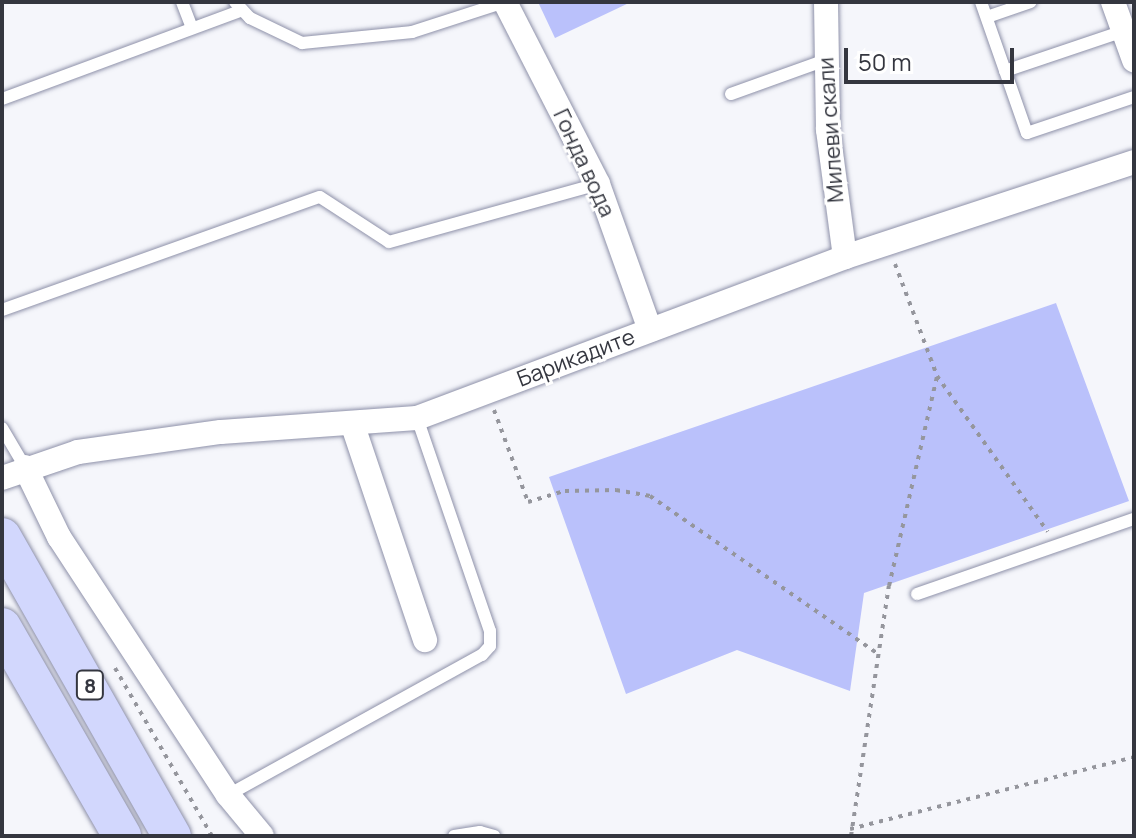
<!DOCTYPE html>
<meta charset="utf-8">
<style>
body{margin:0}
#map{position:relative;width:1136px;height:838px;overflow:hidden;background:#f5f6fb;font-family:Manrope,sans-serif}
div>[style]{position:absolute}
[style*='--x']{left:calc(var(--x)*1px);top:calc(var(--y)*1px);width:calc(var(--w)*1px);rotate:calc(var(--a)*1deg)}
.green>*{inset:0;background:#bac1fb}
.path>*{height:4px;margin-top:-2px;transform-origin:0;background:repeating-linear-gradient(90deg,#95969d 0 4px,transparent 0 10px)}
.roads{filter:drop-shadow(0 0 2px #8e91a9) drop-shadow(0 0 2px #8e91a9)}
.lane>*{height:12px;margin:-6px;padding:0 6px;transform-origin:6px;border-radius:6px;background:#fff}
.street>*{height:24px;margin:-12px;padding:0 12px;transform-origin:12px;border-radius:12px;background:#fff}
.primary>*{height:38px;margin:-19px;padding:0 19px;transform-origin:19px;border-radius:19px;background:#d2d7fd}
span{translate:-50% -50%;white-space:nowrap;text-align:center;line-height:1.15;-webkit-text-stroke:6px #fff;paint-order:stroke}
.shield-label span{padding:2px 6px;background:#fff;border:2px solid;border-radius:6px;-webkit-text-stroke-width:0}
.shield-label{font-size:20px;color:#34363f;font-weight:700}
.street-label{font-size:22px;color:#34363f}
.frame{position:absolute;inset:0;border:4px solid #34363f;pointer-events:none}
.scale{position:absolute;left:844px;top:48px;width:170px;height:36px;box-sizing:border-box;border:4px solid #34363f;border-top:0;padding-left:10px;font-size:24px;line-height:28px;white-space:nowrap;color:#34363f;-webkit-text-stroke:6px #fff;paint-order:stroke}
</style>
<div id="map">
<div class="green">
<i style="clip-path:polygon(538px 2px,631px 2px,555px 38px)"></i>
<i style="clip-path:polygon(1056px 303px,1129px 501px,864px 593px,850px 691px,737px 650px,626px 694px,549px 477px)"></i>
</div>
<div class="path">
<i style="--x:895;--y:264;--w:120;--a:69.4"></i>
<i style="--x:937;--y:376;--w:191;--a:54.6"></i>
<i style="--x:494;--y:410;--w:98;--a:69.7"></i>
<i style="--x:528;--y:502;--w:39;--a:-17"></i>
<i style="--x:565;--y:491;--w:51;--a:-1.1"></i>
<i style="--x:616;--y:490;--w:35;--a:10"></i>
<i style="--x:650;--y:496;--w:276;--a:34.7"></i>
<i style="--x:115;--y:668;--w:194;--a:60"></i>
<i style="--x:850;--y:829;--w:293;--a:-14.2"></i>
<i style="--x:851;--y:836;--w:253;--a:-81.4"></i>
<i style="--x:889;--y:586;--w:215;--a:-77.1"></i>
</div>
<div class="roads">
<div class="lane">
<i style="--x:182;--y:2;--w:28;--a:69"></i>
<i style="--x:235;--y:2;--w:22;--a:47"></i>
<i style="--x:250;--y:18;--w:58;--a:25.7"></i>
<i style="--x:302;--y:43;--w:111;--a:-5.7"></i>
<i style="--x:412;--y:32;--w:98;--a:-17.9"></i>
<i style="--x:981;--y:2;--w:139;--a:70.7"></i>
<i style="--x:1027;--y:133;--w:113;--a:-18.6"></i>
<i style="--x:987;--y:17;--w:46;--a:-18.8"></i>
<i style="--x:1005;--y:71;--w:126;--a:-18.6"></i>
<i style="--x:731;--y:94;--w:101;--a:-19.7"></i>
<i style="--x:2;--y:99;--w:256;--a:-20.3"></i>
<i style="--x:2;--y:310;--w:337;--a:-19.6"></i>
<i style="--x:320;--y:197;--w:82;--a:33.1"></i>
<i style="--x:389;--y:242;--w:217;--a:-15.5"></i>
<i style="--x:2;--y:428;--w:45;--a:59.5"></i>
<i style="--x:917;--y:594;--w:230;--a:-19.1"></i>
<i style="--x:228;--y:795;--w:290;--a:-28.9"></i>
<i style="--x:482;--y:655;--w:12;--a:-48"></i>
<i style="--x:490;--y:646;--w:15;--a:-90"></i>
<i style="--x:490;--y:631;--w:225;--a:-108.9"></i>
<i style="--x:454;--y:836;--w:26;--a:-9"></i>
<i style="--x:480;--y:832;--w:15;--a:16"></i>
</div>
<div class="street">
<i style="--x:505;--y:2;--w:204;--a:62.9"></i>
<i style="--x:598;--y:184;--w:155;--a:70.4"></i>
<i style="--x:826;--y:2;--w:128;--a:89.1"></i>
<i style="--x:828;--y:130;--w:128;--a:82.4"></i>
<i style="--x:1113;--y:2;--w:62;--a:70.1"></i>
<i style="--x:353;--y:426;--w:226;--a:71.4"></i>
<i style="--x:25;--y:467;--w:78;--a:64.1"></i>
<i style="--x:59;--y:537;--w:308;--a:56.8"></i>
<i style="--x:228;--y:795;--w:53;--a:50.3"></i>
<i style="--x:2;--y:478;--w:80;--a:-18.9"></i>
<i style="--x:78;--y:452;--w:144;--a:-8"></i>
<i style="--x:221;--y:432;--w:196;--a:-4.1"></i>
<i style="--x:417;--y:418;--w:457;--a:-20.6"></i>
<i style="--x:845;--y:257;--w:304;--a:-18.2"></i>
</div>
<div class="primary">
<i style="--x:2;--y:537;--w:344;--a:60.4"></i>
<i style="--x:2;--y:627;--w:241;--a:60.1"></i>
</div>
</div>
<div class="shield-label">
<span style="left:90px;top:685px">8</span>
</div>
<div class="street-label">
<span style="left:831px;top:130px;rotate:-94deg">Милеви скали</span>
<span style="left:584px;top:163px;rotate:65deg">Гонда вода</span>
<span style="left:576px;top:358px;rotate:-21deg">Барикадите</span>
</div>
<div class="frame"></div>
<div class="scale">50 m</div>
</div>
